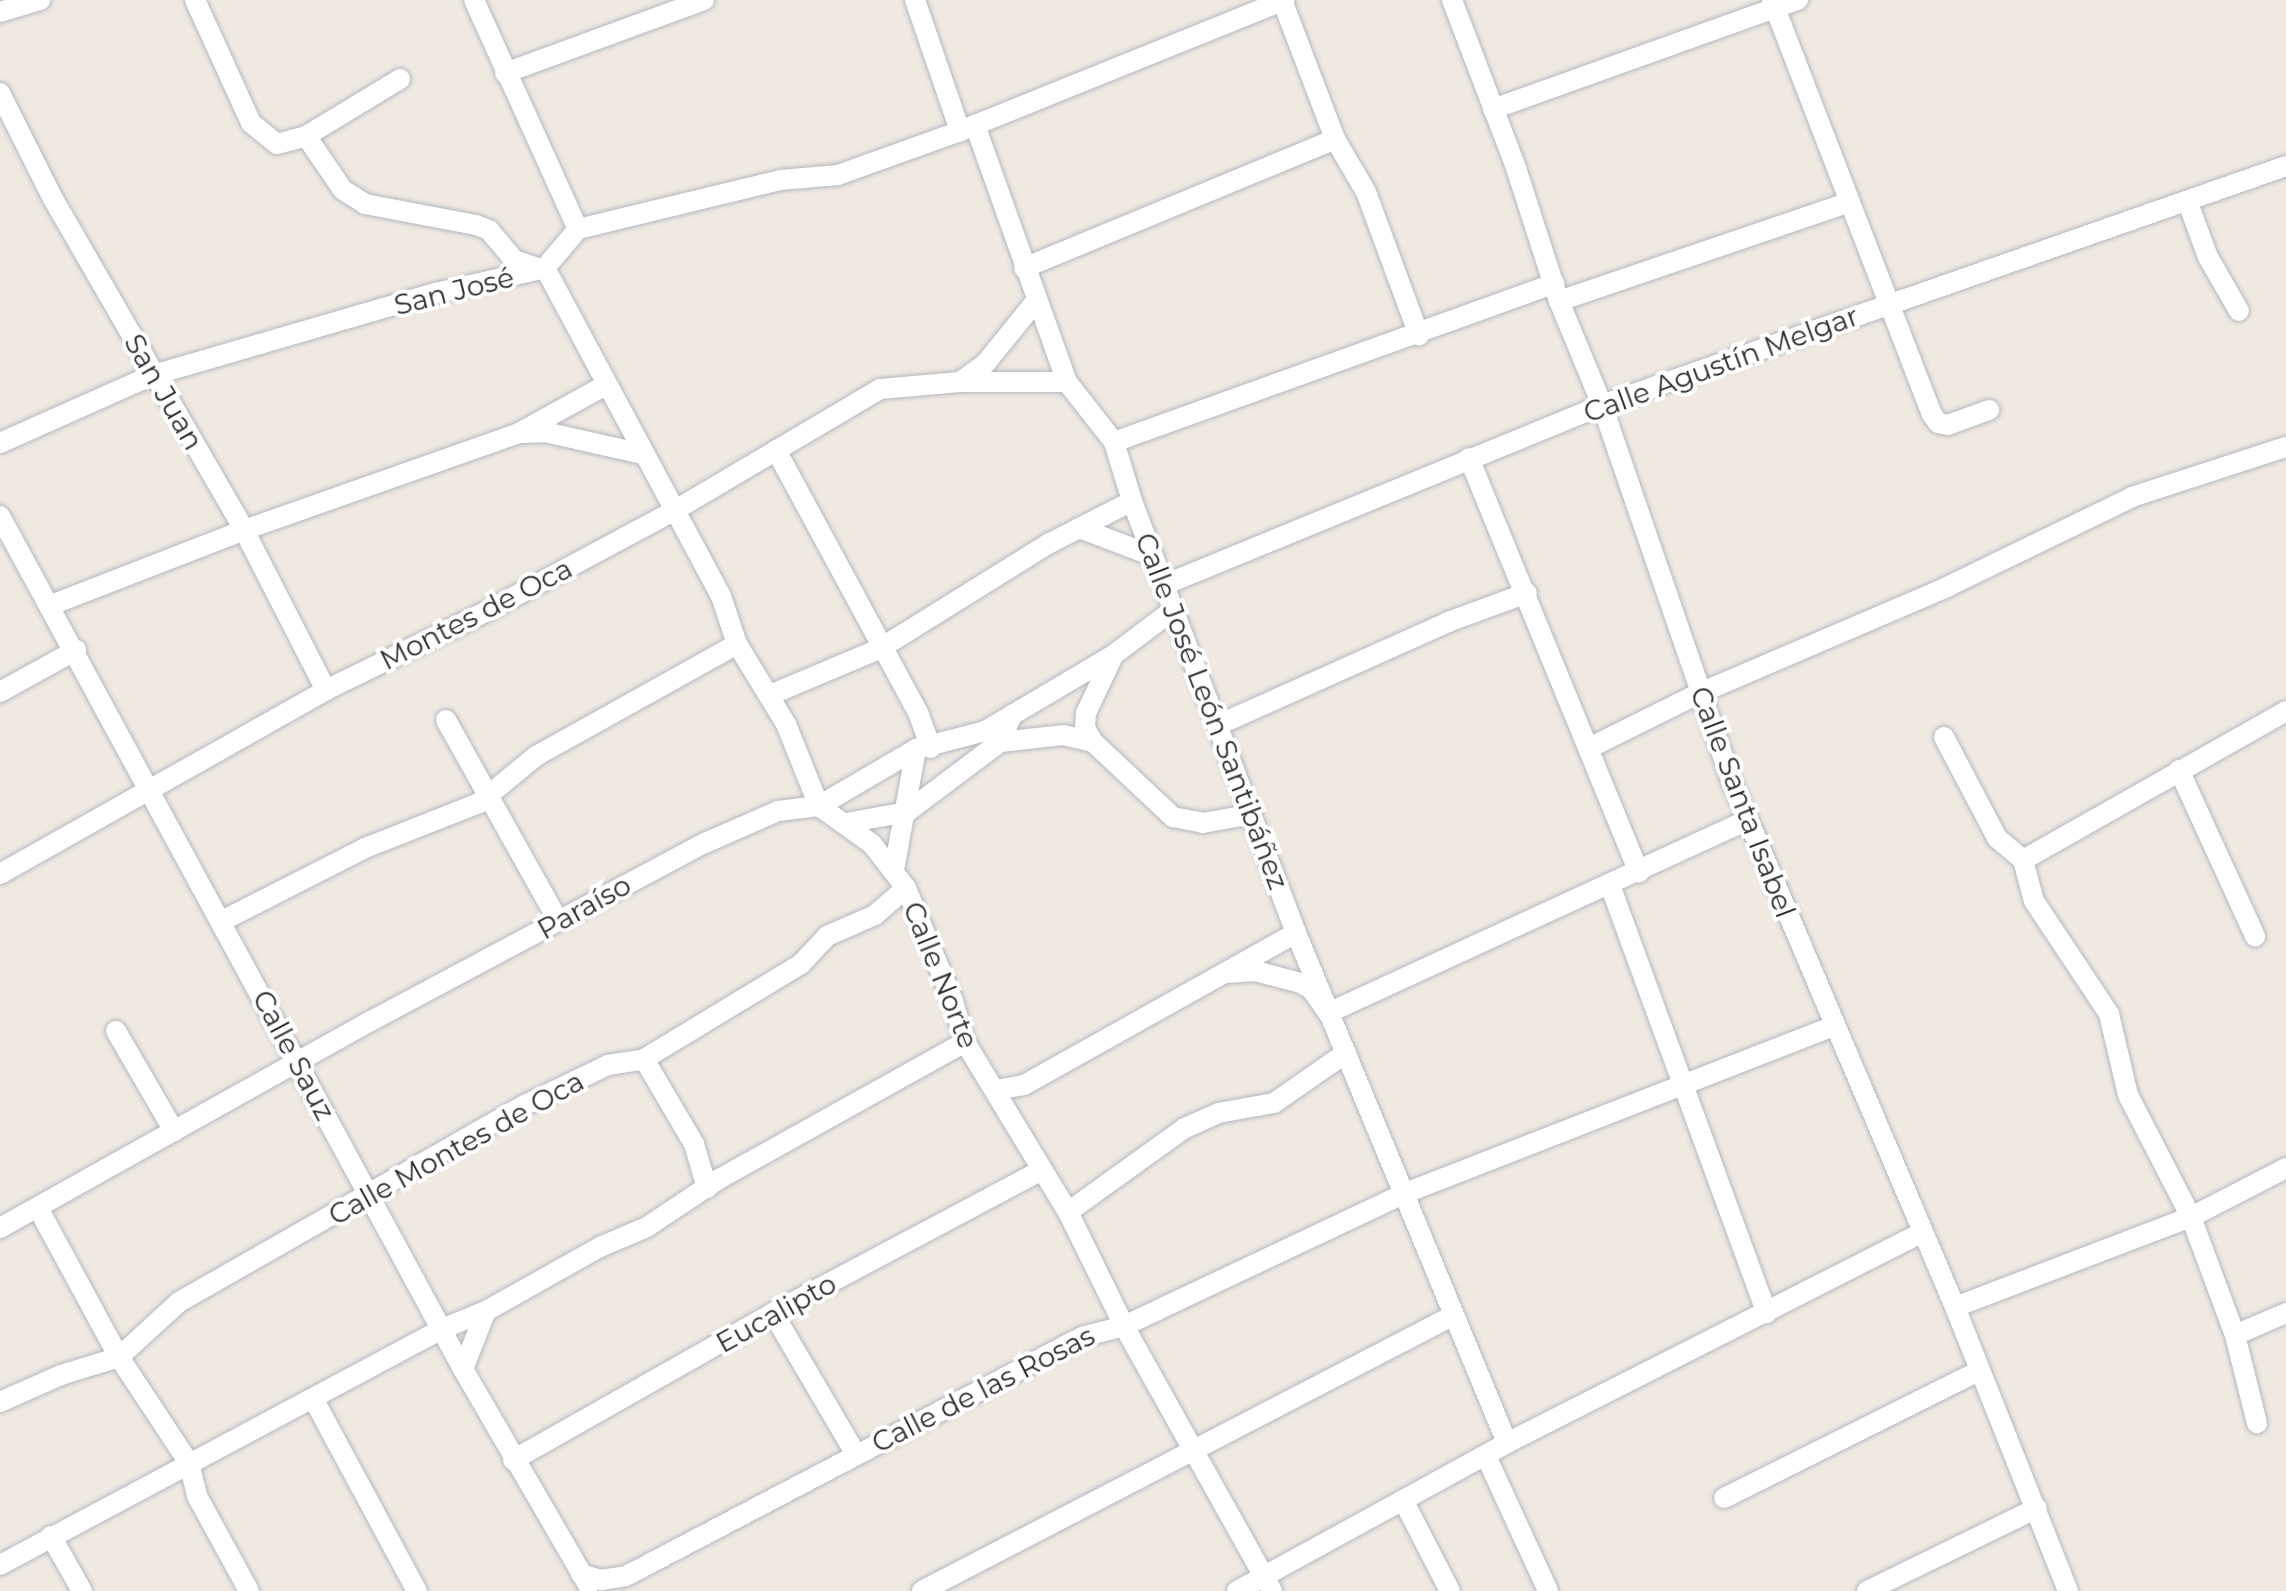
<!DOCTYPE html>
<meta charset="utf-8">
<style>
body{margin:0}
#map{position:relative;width:2286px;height:1591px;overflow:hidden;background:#efe9e1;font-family:Montserrat,sans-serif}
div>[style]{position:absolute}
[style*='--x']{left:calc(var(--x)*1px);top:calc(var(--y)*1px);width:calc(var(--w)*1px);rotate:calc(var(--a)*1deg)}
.roads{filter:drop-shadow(0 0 2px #b4b7c1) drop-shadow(0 0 2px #b4b7c1)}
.minor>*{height:20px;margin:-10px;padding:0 10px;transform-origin:10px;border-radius:10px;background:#fff}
span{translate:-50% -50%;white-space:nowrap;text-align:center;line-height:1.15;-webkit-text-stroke:8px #fff;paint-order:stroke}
.street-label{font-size:28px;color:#2e2e2e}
</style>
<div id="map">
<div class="roads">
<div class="minor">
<i style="--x:195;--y:0;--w:135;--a:65.5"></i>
<i style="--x:251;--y:123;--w:33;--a:39"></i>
<i style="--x:277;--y:144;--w:30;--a:-15"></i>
<i style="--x:306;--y:136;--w:110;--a:-31.2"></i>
<i style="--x:474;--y:0;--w:252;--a:65.6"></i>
<i style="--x:915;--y:0;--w:139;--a:71"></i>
<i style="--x:960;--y:131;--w:16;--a:-22"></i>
<i style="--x:975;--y:125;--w:273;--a:70.3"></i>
<i style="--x:1067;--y:382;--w:76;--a:51.9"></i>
<i style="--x:1114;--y:442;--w:62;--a:73"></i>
<i style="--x:1132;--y:501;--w:462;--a:69.2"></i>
<i style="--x:1296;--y:933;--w:552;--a:67.52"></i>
<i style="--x:1282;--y:0;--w:149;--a:69.1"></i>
<i style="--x:1335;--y:139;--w:61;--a:59.7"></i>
<i style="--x:1366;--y:192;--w:153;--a:69.7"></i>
<i style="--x:1452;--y:0;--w:180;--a:69.1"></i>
<i style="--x:1516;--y:168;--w:140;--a:72.1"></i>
<i style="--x:1559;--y:301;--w:113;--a:67.5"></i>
<i style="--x:1602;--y:405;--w:393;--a:71"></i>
<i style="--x:1730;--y:777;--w:576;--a:67"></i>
<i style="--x:1955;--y:1307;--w:306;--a:68.3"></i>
<i style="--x:1772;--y:0;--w:443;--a:68.9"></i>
<i style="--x:1931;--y:413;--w:12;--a:55"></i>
<i style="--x:1938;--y:423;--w:10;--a:11"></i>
<i style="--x:1948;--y:425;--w:44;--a:-20.1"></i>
<i style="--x:0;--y:12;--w:42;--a:-16.7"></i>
<i style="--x:505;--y:73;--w:212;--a:-20.1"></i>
<i style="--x:0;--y:93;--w:116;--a:63.4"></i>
<i style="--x:52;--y:197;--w:384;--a:60"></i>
<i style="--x:244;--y:530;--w:180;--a:62.9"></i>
<i style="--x:1493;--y:109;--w:324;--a:-19.7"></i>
<i style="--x:975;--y:125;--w:334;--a:-22"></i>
<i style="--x:306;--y:136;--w:65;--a:55.6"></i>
<i style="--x:343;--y:190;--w:26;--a:32"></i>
<i style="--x:365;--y:204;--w:113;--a:10.7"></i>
<i style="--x:476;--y:225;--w:14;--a:21"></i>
<i style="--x:489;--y:230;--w:39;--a:50"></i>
<i style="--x:514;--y:260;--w:24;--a:19"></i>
<i style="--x:2188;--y:203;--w:58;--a:69.7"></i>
<i style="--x:2208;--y:257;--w:62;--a:60.1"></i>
<i style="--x:545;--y:268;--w:372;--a:61.8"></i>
<i style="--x:721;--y:596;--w:51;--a:71.6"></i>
<i style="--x:737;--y:644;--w:94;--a:58.5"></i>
<i style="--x:786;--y:724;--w:88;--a:68.1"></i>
<i style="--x:819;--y:806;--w:65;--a:35.6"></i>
<i style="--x:872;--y:844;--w:56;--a:52.3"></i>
<i style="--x:906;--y:888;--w:122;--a:67.4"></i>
<i style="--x:953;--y:1001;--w:43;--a:73.7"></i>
<i style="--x:965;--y:1042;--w:199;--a:58.8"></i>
<i style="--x:1068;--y:1212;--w:127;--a:63.8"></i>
<i style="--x:1124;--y:1326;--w:304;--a:60.8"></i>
<i style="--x:1024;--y:268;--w:337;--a:-22.5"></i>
<i style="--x:1559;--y:301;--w:306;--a:-18.8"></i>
<i style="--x:960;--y:382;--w:31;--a:-36"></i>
<i style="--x:985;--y:364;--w:81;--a:-51"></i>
<i style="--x:521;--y:433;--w:24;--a:-2"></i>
<i style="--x:545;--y:432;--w:100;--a:12.7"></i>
<i style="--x:1114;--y:442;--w:468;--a:-19.8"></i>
<i style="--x:0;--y:443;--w:167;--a:-24"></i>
<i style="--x:153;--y:375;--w:295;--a:-16.2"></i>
<i style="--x:436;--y:293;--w:112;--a:-12.9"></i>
<i style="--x:545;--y:268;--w:51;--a:-49.8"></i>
<i style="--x:578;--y:229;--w:209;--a:-13.6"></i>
<i style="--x:781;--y:180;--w:57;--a:-5"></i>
<i style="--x:838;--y:175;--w:130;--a:-19.8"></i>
<i style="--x:776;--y:450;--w:301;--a:61.6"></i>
<i style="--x:919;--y:715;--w:35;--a:70"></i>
<i style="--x:1469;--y:458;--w:448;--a:67.7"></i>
<i style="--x:0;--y:516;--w:971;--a:61.51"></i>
<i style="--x:463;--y:1369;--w:250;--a:59.9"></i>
<i style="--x:1079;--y:528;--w:79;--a:20.7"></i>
<i style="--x:1164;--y:585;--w:474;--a:-22.3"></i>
<i style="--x:1602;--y:405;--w:725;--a:-19.26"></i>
<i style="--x:51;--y:605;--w:207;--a:-21.2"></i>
<i style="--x:244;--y:530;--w:292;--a:-19.4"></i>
<i style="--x:519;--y:433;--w:99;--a:-28.9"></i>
<i style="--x:1112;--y:658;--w:61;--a:115.3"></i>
<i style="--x:1086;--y:713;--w:15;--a:94"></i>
<i style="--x:1085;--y:728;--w:16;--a:60"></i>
<i style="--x:1093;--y:742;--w:110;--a:43.2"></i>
<i style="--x:1173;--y:817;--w:31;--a:11"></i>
<i style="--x:1203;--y:823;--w:50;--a:-10.4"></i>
<i style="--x:0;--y:692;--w:87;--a:-28.9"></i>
<i style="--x:770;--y:695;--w:121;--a:-22.9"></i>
<i style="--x:881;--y:648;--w:199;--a:-31.9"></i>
<i style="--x:1050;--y:543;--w:92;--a:-27.1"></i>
<i style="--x:446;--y:720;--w:228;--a:60.8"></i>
<i style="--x:1218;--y:725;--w:252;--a:-24.1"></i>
<i style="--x:1448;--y:622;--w:84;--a:-20.2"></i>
<i style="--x:1944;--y:737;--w:114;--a:62.3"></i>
<i style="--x:1997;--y:838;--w:34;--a:40"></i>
<i style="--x:2023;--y:860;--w:42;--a:75"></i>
<i style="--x:2034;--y:901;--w:136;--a:56.4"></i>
<i style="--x:2109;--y:1014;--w:83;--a:76.8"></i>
<i style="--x:2128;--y:1095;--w:137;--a:62.7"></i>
<i style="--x:2191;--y:1217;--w:126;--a:69.6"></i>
<i style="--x:2235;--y:1335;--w:91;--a:76"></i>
<i style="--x:1000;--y:742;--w:63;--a:-6.3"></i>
<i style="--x:1063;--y:735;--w:31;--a:13"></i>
<i style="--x:1591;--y:747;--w:122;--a:-26.4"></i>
<i style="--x:1700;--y:693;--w:269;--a:-23.2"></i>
<i style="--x:1947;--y:587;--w:206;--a:-25.9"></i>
<i style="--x:2132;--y:497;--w:162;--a:-18"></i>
<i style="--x:2179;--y:770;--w:183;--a:65.4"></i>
<i style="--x:846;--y:823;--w:62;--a:-10.2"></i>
<i style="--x:907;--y:812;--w:116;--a:-37"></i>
<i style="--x:1000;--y:742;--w:30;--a:-66"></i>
<i style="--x:2023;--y:860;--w:302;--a:-29.5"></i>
<i style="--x:894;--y:870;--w:123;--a:-79.7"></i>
<i style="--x:0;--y:874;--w:374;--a:-29.4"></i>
<i style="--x:326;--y:690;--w:182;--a:-26.1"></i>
<i style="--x:489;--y:610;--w:208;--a:-28.2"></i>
<i style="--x:672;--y:512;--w:242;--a:-30.6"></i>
<i style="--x:880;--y:389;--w:80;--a:-5"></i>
<i style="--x:960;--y:382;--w:107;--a:0"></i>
<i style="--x:1610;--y:885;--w:456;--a:69.9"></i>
<i style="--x:222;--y:921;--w:161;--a:-27"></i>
<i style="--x:365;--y:848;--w:123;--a:-21.5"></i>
<i style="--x:479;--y:803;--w:74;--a:-39.5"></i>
<i style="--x:536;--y:756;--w:230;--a:-29.1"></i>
<i style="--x:1227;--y:973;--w:28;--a:-4"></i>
<i style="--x:1255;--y:971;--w:48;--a:14.6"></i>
<i style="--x:1301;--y:983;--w:13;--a:32"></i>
<i style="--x:1312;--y:990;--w:28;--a:55"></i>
<i style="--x:1328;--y:1013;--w:462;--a:-24.7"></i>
<i style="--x:116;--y:1031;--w:116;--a:59.9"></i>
<i style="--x:644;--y:1059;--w:99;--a:59.5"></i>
<i style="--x:694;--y:1144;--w:46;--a:73.5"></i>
<i style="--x:996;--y:1090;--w:28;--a:-10"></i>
<i style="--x:1024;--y:1085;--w:312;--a:-29.2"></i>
<i style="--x:38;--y:1208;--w:170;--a:61.5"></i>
<i style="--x:119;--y:1357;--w:127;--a:56.6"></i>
<i style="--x:189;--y:1463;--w:34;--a:76"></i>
<i style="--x:197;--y:1496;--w:108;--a:61.3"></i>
<i style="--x:1068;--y:1212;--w:144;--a:-35.7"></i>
<i style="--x:1185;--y:1128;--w:36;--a:-24"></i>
<i style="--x:1218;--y:1113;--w:57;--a:-10.1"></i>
<i style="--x:1274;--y:1103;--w:88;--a:-34.8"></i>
<i style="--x:0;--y:1228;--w:425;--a:-29.2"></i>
<i style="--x:371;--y:1021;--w:378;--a:-28.1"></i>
<i style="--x:705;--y:843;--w:80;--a:-23.7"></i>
<i style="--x:778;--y:811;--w:41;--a:-7"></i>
<i style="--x:819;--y:806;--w:113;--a:-30.4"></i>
<i style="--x:916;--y:749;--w:71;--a:-14.6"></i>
<i style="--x:985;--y:731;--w:147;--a:-30.6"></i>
<i style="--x:1112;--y:656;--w:76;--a:-37"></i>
<i style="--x:1955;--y:1307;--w:253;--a:-20.9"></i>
<i style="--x:2191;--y:1217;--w:107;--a:-27.3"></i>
<i style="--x:773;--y:1313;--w:162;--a:59.6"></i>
<i style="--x:2235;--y:1335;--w:56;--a:-23.3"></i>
<i style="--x:463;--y:1369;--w:62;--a:-68.4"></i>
<i style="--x:314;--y:1400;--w:217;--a:61.7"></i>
<i style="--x:0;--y:1402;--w:67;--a:-23.9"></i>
<i style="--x:61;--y:1375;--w:61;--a:-17.2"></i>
<i style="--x:119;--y:1357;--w:81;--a:-42.5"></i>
<i style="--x:179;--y:1302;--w:398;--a:-29.7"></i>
<i style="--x:525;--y:1105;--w:92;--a:-25.7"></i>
<i style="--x:608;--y:1065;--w:36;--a:-9"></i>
<i style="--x:644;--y:1059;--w:184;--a:-31.2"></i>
<i style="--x:801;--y:964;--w:38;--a:-47"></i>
<i style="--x:827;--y:936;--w:52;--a:-23.6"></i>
<i style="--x:875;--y:915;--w:41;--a:-41.1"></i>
<i style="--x:1486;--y:1456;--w:149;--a:65.3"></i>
<i style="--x:513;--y:1460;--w:299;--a:-29.5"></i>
<i style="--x:773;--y:1313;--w:305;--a:-28"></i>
<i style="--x:1724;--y:1498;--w:285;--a:-26.5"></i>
<i style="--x:1403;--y:1500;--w:102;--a:62.7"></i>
<i style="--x:51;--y:1536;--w:63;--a:60.6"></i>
<i style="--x:0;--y:1565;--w:501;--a:-28.1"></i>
<i style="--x:442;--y:1329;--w:48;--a:-22.2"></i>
<i style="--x:486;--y:1311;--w:131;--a:-29.3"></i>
<i style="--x:600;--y:1247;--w:51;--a:-23.1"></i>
<i style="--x:647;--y:1227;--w:87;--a:-33.7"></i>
<i style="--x:719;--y:1179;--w:282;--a:-29.1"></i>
<i style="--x:581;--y:1574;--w:21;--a:17"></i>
<i style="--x:601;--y:1580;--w:25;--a:-9"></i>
<i style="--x:626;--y:1576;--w:515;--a:-27.66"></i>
<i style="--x:1082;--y:1337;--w:43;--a:-14.7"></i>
<i style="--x:1124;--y:1326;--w:309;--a:-25.3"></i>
<i style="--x:1403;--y:1194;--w:462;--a:-21.3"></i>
<i style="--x:922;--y:1591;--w:597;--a:-27.42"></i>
<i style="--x:1237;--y:1591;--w:308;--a:-28.7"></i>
<i style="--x:1507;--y:1443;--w:464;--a:-26.9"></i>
<i style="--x:1867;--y:1591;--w:189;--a:-26"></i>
</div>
</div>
<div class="street-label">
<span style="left:454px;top:291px;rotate:-14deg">San José</span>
<span style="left:1721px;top:364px;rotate:-20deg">Calle Agustín Melgar</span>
<span style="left:164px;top:392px;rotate:60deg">San Juan</span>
<span style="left:476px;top:614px;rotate:-27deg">Montes de Oca</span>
<span style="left:1212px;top:711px;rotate:69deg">Calle José León Santibáñez</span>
<span style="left:1743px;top:802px;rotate:69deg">Calle Santa Isabel</span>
<span style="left:584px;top:907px;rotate:-29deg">Paraíso</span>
<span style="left:941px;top:975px;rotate:68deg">Calle Norte</span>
<span style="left:294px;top:1055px;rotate:62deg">Calle Sauz</span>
<span style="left:456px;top:1148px;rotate:-29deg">Calle Montes de Oca</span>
<span style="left:776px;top:1313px;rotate:-29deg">Eucalipto</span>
<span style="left:983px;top:1389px;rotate:-27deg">Calle de las Rosas</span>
</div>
</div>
